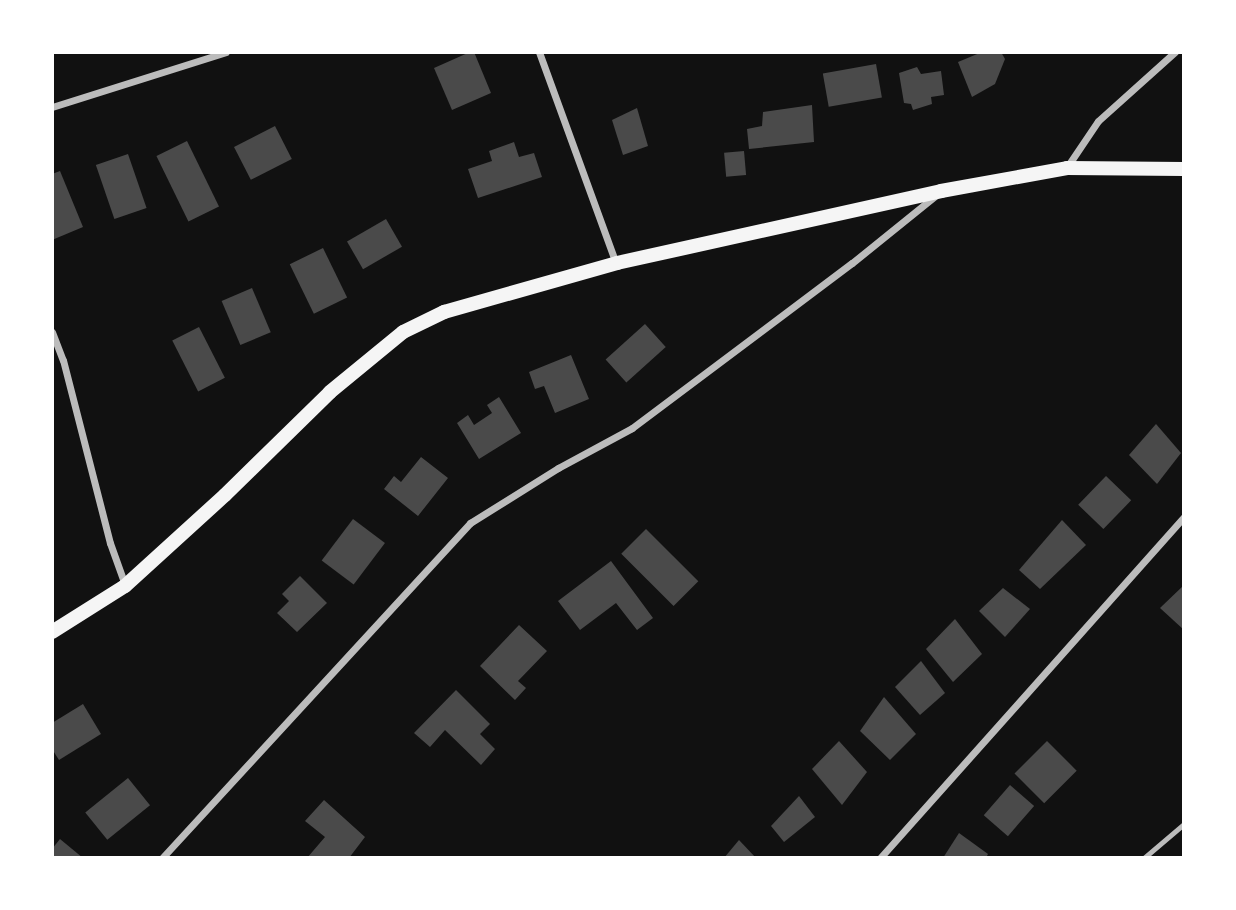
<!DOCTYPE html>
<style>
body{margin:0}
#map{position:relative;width:1236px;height:910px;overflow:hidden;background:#111;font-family:Jost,sans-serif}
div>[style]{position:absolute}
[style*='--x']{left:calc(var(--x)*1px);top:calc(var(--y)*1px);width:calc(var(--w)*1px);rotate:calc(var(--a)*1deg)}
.building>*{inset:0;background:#4a4a4a;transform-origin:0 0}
.service>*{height:4.5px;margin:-2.25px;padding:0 2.25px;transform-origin:2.25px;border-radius:2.25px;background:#bcbcbc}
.minor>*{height:7px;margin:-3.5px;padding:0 3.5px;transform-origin:3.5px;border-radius:3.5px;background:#bcbcbc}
.primary>*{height:14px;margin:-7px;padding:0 7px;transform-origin:7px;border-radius:7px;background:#f5f5f5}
span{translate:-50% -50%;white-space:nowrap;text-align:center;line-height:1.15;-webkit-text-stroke:5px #fff;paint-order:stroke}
.frame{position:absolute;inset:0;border:54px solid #fff;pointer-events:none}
</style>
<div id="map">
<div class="building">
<i style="clip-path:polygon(470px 52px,474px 52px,491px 93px,452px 110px,434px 68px)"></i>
<i style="clip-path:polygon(982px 52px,1001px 52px,1005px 59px,995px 84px,972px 97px,958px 62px)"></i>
<i style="left:876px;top:64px;width:34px;height:54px;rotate:80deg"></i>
<i style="clip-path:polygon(917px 67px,921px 74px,941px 71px,944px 95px,931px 97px,932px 104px,913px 110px,911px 104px,904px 103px,899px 73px)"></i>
<i style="clip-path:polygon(812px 105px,814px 142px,749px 149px,747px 129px,762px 126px,763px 112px)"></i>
<i style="clip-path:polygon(637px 108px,648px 146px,623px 155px,612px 120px)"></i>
<i style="left:275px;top:126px;width:37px;height:46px;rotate:63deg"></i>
<i style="left:187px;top:141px;width:73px;height:34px;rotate:64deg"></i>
<i style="clip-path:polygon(514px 142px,519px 157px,534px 153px,542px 177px,478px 198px,468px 169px,492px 161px,489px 151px)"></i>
<i style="left:744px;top:151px;width:24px;height:20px;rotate:85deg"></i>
<i style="left:128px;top:154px;width:57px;height:34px;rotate:71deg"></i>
<i style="clip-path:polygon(60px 171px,83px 227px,52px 240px,52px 174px)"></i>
<i style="left:386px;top:219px;width:32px;height:45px;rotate:60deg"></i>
<i style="left:323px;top:248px;width:55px;height:37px;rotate:64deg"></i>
<i style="left:252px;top:288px;width:48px;height:33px;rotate:67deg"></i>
<i style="left:645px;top:324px;width:31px;height:53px;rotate:48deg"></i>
<i style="left:199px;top:327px;width:57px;height:30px;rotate:63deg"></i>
<i style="clip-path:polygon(571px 355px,589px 399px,555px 413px,544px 386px,535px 389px,529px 372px)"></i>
<i style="clip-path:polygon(499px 397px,521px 433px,479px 459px,457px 423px,468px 415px,474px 425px,492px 413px,487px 405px)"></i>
<i style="clip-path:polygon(1156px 424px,1181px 453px,1157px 484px,1129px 455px)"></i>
<i style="clip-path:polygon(421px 457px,448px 478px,418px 516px,384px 489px,394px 476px,401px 482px)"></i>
<i style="left:1106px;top:476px;width:35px;height:40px;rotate:44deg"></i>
<i style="left:353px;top:519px;width:40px;height:52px;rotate:37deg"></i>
<i style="clip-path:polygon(1062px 520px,1086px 545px,1040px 589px,1019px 570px)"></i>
<i style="left:646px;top:529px;width:74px;height:35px;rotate:45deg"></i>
<i style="clip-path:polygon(611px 561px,653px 618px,637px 630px,616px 603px,580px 630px,558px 601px)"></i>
<i style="clip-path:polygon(300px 576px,327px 603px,297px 632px,277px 613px,289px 601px,282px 594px)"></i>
<i style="clip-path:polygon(1184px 585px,1184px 630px,1160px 608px)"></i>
<i style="clip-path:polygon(1003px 588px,1030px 609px,1005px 637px,979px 611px)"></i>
<i style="clip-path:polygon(955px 619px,982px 654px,953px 682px,926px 649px)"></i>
<i style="clip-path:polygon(519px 625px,547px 651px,518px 681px,526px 688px,515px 700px,480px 666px)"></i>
<i style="clip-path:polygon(921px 661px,945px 693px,920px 715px,895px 687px)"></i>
<i style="clip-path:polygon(456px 690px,490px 724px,480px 734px,495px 749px,481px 765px,445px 730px,430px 747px,414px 733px)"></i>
<i style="clip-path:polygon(884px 697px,916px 734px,890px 760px,860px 731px)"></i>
<i style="clip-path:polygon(83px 704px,101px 734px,59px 760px,52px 749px,52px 723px)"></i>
<i style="clip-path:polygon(839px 741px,867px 772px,842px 805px,812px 769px)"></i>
<i style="left:1047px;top:741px;width:42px;height:46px;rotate:45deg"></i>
<i style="left:128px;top:778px;width:35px;height:55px;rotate:51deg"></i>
<i style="left:1010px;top:785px;width:32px;height:40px;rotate:41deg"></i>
<i style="clip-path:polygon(799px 796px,815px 817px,784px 842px,771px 826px)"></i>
<i style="clip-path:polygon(324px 800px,365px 837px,349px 858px,307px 858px,325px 837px,305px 821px)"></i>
<i style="clip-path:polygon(959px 833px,988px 854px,986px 858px,943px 858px)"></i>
<i style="clip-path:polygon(60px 839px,83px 858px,52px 858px,52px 849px)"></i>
<i style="clip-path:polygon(739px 840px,756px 858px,724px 858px)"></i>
</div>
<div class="service">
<i style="--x:1144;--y:858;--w:52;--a:-40.4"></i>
</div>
<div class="minor">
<i style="--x:539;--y:52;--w:225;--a:70"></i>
<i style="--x:52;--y:107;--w:182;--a:-17.5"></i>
<i style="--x:1067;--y:167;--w:55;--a:-56"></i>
<i style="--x:1098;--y:121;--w:103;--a:-41.9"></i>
<i style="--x:52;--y:332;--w:30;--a:69"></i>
<i style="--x:63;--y:360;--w:189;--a:75.6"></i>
<i style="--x:110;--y:543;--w:45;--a:70.3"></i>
<i style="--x:162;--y:858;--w:455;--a:-47.4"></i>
<i style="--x:470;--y:523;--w:104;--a:-32"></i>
<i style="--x:558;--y:468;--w:84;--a:-28.4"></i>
<i style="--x:632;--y:428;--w:275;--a:-36.9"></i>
<i style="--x:852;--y:263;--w:107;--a:-38.9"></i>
<i style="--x:880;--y:858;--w:457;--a:-48.3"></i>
</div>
<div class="primary">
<i style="--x:52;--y:632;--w:86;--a:-32.2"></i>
<i style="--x:125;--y:586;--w:135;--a:-42.3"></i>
<i style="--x:225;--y:495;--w:147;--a:-44.4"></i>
<i style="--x:330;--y:392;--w:94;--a:-39.4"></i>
<i style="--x:403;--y:332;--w:46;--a:-26"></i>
<i style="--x:444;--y:312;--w:180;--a:-15.8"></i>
<i style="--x:617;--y:263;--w:332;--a:-12.5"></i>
<i style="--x:941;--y:191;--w:128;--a:-10.3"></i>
<i style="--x:1067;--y:168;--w:117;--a:0.5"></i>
</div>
<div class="frame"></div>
</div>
